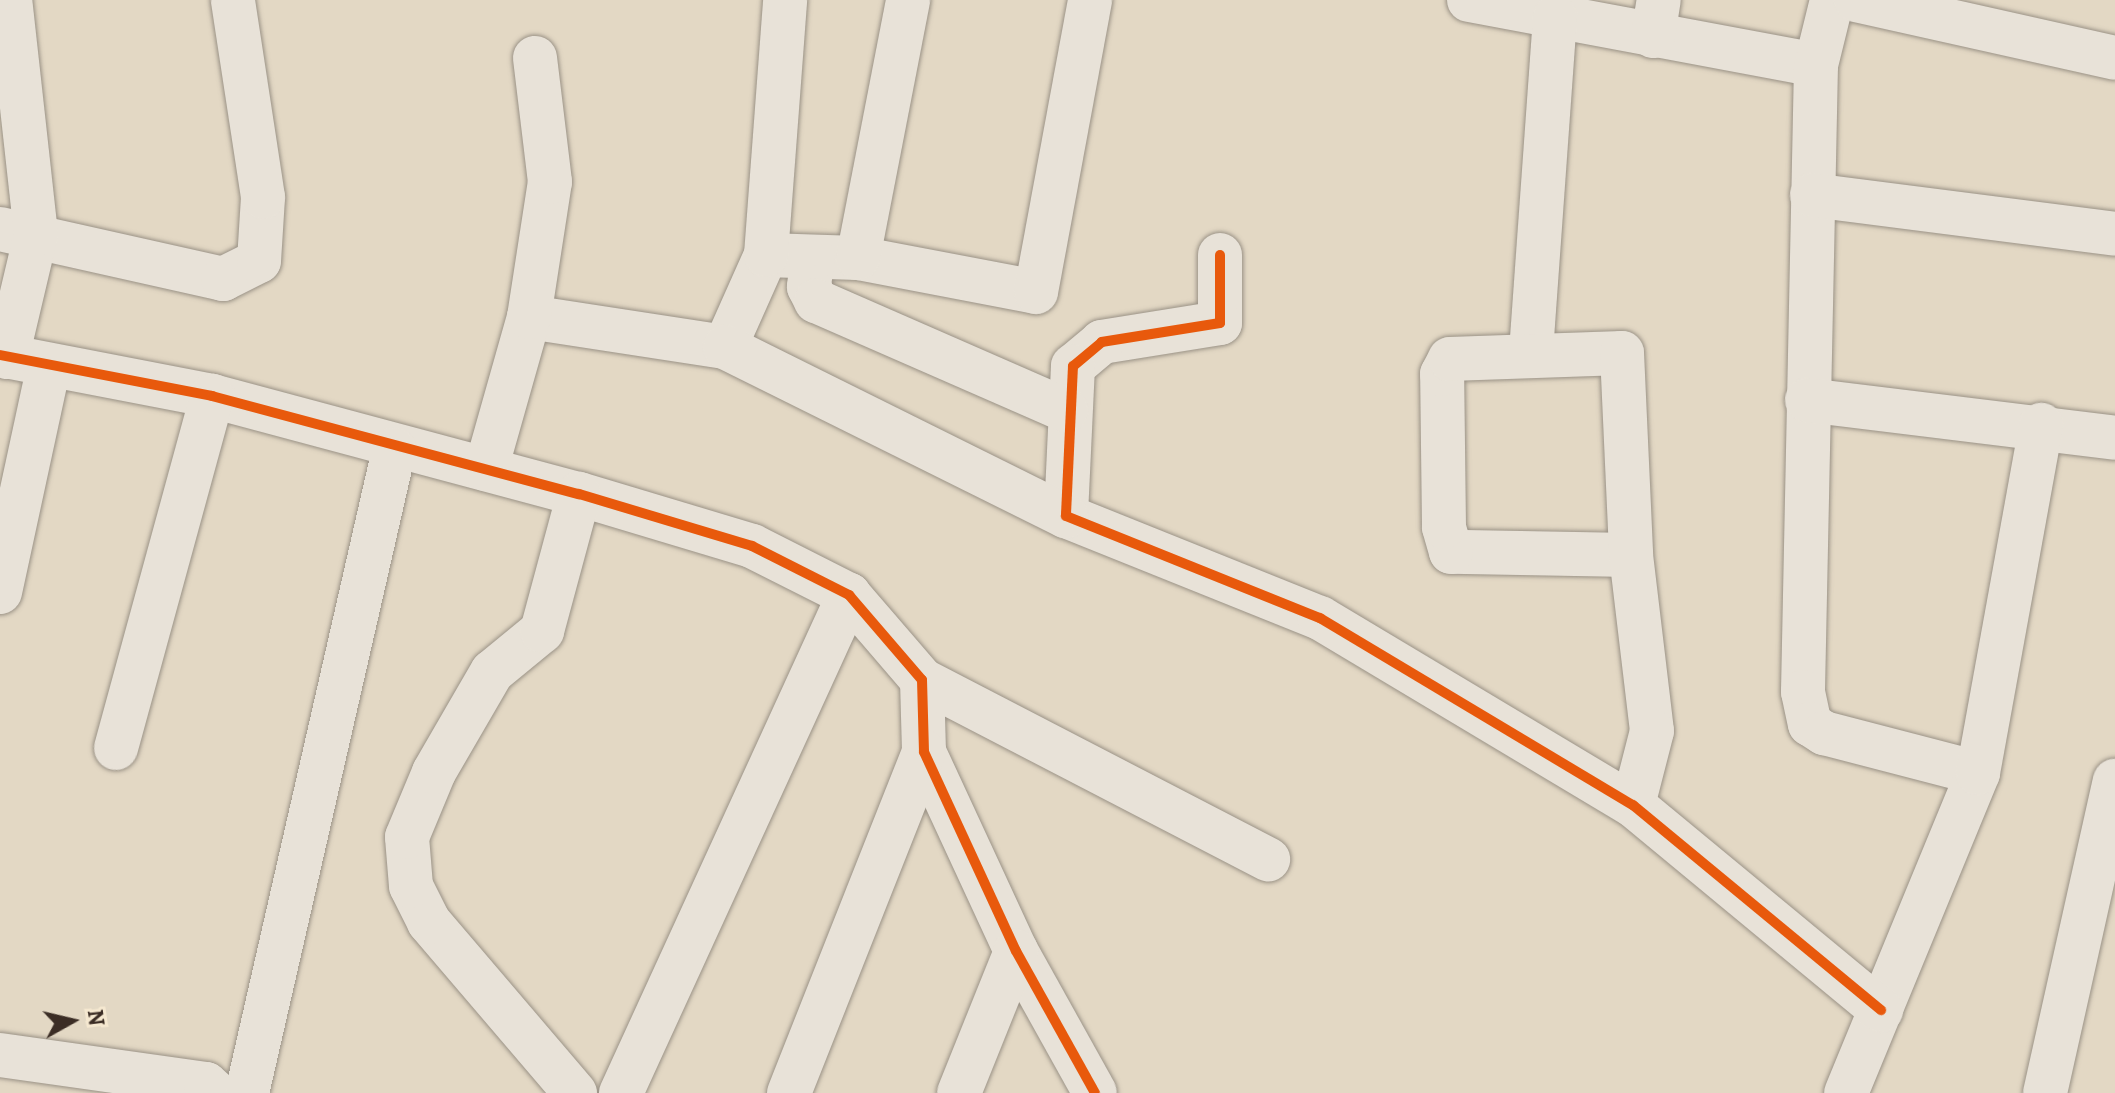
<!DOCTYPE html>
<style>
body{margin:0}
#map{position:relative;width:2115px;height:1093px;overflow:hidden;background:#e3d8c4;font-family:Alegreya,serif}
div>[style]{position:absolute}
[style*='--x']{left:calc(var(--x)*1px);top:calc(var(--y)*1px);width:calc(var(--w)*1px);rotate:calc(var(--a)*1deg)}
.roads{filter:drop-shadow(0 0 2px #9a9286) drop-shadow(0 0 2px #9a9286)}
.minor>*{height:44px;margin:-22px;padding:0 22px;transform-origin:22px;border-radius:22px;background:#e8e2d8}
.cycleway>*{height:10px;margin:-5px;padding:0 5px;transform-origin:5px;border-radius:5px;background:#e8590c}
span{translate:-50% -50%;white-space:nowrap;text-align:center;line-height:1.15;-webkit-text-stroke:7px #f5e8d0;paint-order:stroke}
.north{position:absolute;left:32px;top:981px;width:80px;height:80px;-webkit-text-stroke:6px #f5e8d0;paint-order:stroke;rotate:82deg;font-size:22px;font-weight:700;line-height:32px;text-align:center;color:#3b2d25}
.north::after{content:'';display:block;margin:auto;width:28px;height:36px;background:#3b2d25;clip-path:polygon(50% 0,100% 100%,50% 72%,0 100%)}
</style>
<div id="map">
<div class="roads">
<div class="minor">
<i style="--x:1469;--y:0;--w:353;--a:10.6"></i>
<i style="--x:1832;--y:0;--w:67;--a:103.8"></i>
<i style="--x:1816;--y:65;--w:627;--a:91.19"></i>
<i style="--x:1803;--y:692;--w:33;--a:78"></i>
<i style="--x:1810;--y:724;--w:17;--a:33"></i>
<i style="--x:1824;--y:733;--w:159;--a:14.6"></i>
<i style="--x:1978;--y:773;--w:346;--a:112.4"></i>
<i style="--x:1856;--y:0;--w:265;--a:12.6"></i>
<i style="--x:1653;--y:36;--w:36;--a:-81"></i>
<i style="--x:1812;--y:195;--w:305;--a:7.3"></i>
<i style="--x:0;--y:229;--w:229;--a:12.6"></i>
<i style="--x:223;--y:279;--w:40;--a:-26.6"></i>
<i style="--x:259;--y:261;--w:64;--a:-86.4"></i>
<i style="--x:263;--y:197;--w:199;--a:-98.7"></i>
<i style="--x:766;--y:255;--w:92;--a:1.9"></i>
<i style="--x:858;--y:258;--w:181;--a:10.8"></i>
<i style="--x:1036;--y:292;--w:297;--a:-79.5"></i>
<i style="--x:1220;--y:255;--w:68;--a:90"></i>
<i style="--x:1220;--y:323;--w:120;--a:170.9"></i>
<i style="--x:1102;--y:342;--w:38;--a:140"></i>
<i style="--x:1073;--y:366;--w:150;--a:92.7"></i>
<i style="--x:1066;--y:516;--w:274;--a:21.9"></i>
<i style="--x:1320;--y:618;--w:365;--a:30.9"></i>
<i style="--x:1633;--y:805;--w:322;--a:39.6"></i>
<i style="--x:813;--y:257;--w:30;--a:98"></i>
<i style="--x:809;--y:287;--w:16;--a:63"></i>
<i style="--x:816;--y:301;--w:273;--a:23.6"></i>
<i style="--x:858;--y:258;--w:263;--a:-79"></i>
<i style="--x:529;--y:317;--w:198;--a:8.7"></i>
<i style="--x:725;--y:347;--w:101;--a:-66"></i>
<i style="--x:766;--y:255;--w:256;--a:-85.7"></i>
<i style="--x:725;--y:347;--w:381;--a:26.4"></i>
<i style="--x:1531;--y:352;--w:336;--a:-85.9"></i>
<i style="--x:0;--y:355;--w:216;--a:10.9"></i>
<i style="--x:212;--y:396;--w:380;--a:15"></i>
<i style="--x:579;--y:494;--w:181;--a:16.7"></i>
<i style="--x:752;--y:546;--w:109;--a:26.8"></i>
<i style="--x:849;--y:595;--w:112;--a:49.3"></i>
<i style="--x:922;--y:680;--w:72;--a:88.4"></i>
<i style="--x:924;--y:752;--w:219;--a:65.2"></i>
<i style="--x:1016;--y:951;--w:162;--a:60.9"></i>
<i style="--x:7;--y:357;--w:126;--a:-76.7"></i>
<i style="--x:36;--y:234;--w:235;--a:-96.3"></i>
<i style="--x:1807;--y:400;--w:310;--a:7"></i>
<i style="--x:486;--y:469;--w:158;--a:-74.2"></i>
<i style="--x:529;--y:317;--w:137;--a:-81.2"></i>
<i style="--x:550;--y:182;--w:125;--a:-96.9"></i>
<i style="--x:1631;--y:555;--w:180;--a:-179"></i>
<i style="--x:1451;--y:552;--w:26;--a:-106"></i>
<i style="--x:1444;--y:527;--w:153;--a:-90.7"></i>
<i style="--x:1442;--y:374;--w:17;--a:-62"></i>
<i style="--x:1450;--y:359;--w:172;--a:-2"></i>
<i style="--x:1622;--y:353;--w:202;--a:87.4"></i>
<i style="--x:1631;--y:555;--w:177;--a:83.2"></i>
<i style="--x:1652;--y:731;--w:76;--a:104.4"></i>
<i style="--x:0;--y:592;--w:232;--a:-77.8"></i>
<i style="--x:922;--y:680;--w:390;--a:27.4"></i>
<i style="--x:116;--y:748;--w:365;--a:-74.7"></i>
<i style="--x:1978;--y:773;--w:354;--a:-79.7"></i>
<i style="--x:0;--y:1055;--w:208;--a:8"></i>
<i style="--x:206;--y:1084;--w:13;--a:42"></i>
<i style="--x:247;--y:1093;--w:660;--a:-77.12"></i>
<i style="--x:575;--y:1093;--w:225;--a:-130.5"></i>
<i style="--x:429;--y:922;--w:40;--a:-116.6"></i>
<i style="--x:411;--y:886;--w:49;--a:-94.7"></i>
<i style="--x:407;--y:837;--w:70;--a:-67.4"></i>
<i style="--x:434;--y:772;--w:116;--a:-59.9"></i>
<i style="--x:492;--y:672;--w:65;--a:-39.4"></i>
<i style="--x:542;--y:631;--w:142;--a:-74.9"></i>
<i style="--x:621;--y:1093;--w:548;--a:-65.4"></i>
<i style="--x:789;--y:1093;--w:367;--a:-68.4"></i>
<i style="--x:959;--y:1093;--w:153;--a:-68.1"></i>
<i style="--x:2045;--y:1093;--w:320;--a:-77.4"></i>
</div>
</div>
<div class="cycleway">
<i style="--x:1220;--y:255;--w:68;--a:90"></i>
<i style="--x:1220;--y:323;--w:120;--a:170.9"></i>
<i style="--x:1102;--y:342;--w:38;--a:140"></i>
<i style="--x:1073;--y:366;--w:150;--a:92.7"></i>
<i style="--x:1066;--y:516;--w:274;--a:21.9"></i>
<i style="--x:1320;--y:618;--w:365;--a:30.9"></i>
<i style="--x:1633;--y:805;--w:322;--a:39.6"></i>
<i style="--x:0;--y:355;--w:216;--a:10.9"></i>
<i style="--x:212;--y:396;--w:380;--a:15"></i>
<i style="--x:579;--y:494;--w:181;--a:16.7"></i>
<i style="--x:752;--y:546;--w:109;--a:26.8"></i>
<i style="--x:849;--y:595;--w:112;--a:49.3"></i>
<i style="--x:922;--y:680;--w:72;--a:88.4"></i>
<i style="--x:924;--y:752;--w:219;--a:65.2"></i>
<i style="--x:1016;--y:951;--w:162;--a:60.9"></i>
</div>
<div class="north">N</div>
</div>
